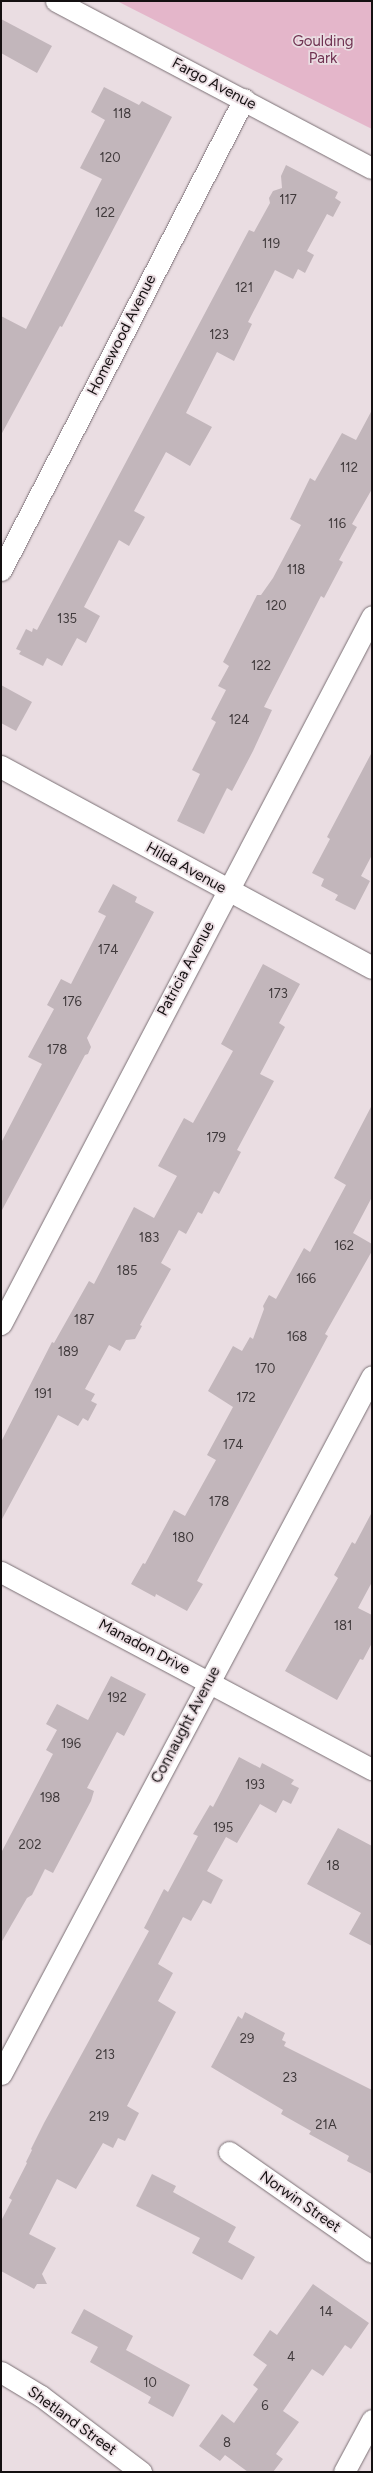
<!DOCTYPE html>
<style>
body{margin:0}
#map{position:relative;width:373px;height:2473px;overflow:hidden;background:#eadde2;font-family:Figtree,sans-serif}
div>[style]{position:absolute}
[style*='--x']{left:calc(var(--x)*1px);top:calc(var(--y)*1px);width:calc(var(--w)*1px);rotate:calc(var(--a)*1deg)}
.green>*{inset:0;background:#e4b6ca}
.building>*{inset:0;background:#c2b6bb}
.roads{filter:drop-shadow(0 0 1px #7b7075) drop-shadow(0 0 1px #7b7075)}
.street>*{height:21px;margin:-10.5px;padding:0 10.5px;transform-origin:10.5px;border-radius:10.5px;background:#fff}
.secondary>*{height:22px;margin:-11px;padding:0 11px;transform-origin:11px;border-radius:11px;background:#fff}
span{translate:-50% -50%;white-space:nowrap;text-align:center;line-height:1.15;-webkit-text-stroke:3.5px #eadde2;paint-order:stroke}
.number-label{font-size:13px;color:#403a3c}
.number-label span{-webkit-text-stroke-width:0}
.park-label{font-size:15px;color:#703352}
.street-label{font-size:15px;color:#141011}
.frame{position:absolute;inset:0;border:2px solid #141011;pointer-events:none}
</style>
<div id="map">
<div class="green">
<i style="clip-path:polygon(117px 1px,372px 1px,372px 129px,255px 71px)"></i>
</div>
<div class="building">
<i style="clip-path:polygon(1px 19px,52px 46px,37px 73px,1px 53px)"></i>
<i style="clip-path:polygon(104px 87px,139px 105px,142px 101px,172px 117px,62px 327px,60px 326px,1px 435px,1px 316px,26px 329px,102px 179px,80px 168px,105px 120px,91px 112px)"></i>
<i style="clip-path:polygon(286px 165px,338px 192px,335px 198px,341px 202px,333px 217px,327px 214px,307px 251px,314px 255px,305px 273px,298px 269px,293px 279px,275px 270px,248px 322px,252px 324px,234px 361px,217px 352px,186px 413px,212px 427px,190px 466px,166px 452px,134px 511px,145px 517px,129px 546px,119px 540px,84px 607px,100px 616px,86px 643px,77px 638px,62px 666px,47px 658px,43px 666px,19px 654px,21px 651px,16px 649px,26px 629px,32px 632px,33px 628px,37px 630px,249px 230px,254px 232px,270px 203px,269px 198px,273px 191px,282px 188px,281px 176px)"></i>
<i style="clip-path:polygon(372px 410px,372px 489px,352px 524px,357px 527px,339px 560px,343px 562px,324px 598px,321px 596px,264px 707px,272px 710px,253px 751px,232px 791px,227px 788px,204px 834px,177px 821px,200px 774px,192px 770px,216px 722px,211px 719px,226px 690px,218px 686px,229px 666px,223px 662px,257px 595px,261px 595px,273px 578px,301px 525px,290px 519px,310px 478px,315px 481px,342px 433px,356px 440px)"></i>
<i style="clip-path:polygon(1px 685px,32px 702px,16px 731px,1px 723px)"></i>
<i style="clip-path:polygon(372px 752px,372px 855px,361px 876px,370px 881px,355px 910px,335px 900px,338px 895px,321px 886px,324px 879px,312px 873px,330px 839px,327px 837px)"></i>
<i style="clip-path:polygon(113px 884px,137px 897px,135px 902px,154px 912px,87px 1038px,91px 1047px,88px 1054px,85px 1055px,1px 1212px,1px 1143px,42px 1064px,28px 1057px,54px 1009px,47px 1005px,61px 979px,71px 984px,106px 916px,98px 912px)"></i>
<i style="clip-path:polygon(263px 964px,300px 984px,279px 1023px,285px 1027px,260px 1074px,274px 1081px,237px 1150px,241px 1152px,219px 1194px,214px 1191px,202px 1214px,198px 1212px,186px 1234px,179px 1230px,161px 1263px,171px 1269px,140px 1325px,142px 1326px,135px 1339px,126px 1340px,120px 1351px,109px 1345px,85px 1389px,95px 1394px,91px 1401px,97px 1404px,88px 1421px,83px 1418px,78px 1426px,58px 1415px,1px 1521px,1px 1442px,52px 1342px,54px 1343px,89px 1281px,94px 1284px,134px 1207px,154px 1218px,177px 1176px,158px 1166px,184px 1118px,193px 1123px,233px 1051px,221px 1044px)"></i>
<i style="clip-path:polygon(372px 1105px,372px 1197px,353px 1233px,372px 1244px,372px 1251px,325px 1334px,328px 1336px,197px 1581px,203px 1584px,187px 1611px,156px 1594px,155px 1597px,131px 1584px,143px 1563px,145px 1564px,174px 1510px,185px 1516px,216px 1460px,207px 1455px,233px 1407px,208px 1391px,233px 1346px,242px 1351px,250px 1337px,253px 1339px,264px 1309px,263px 1306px,269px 1295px,276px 1299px,304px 1248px,310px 1252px,346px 1185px,334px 1178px)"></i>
<i style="clip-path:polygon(372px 1512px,372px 1582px,358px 1608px,372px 1615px,372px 1643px,363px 1660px,360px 1659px,337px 1700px,285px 1671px,338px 1578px,334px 1575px,352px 1542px,355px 1544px)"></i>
<i style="clip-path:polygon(111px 1676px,146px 1694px,124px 1736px,117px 1732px,87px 1788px,94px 1791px,91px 1801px,53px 1873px,45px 1869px,32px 1895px,27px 1898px,1px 1943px,1px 1853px,53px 1754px,46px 1750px,57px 1730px,46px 1724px,57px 1704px,88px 1720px)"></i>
<i style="clip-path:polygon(239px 1757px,260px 1768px,262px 1763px,294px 1780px,291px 1784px,299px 1788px,291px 1804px,283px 1800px,276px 1813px,260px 1804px,237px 1843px,226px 1837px,207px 1871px,223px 1880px,211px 1904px,203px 1900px,191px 1921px,183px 1917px,158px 1964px,173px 1973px,158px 2001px,176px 2012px,127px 2106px,139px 2113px,125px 2141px,118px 2138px,113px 2148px,103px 2143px,76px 2189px,57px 2179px,29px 2234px,56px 2248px,42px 2274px,47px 2284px,37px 2284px,34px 2289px,1px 2271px,1px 2221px,12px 2200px,9px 2198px,27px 2163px,26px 2162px,32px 2150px,31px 2149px,44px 2123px,149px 1931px,144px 1928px,164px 1889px,168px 1892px,198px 1836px,193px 1834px,210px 1805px,213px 1807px)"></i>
<i style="clip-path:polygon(338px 1828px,372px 1846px,372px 1946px,349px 1934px,361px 1913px,307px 1884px)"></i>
<i style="clip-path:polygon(245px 2012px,285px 2033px,282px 2040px,286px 2042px,284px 2046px,372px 2090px,372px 2174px,347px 2161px,349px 2156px,309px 2134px,311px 2131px,281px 2114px,283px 2110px,211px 2067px,238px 2016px,242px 2019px)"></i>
<i style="clip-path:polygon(152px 2174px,176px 2186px,173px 2192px,236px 2227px,228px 2242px,255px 2257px,242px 2280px,192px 2253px,200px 2238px,136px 2206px)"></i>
<i style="clip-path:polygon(313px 2284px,369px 2323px,351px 2349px,345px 2345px,323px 2376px,312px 2369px,283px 2411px,299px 2422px,276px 2454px,283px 2459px,273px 2472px,248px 2472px,225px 2455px,220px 2461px,199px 2446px,222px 2414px,234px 2423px,258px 2389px,253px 2385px,267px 2365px,253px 2355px,270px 2330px,277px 2335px)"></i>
<i style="clip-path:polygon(84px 2309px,133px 2336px,126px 2350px,190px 2385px,173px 2417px,148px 2403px,151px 2397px,90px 2362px,98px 2347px,71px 2333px)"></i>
</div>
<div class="roads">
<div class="street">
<i style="--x:56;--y:1;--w:357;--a:27.9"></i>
<i style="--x:1;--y:570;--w:530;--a:-62.71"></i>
<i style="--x:1;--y:1324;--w:799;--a:-62.34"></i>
<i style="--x:1;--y:1572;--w:420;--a:28"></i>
<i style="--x:1;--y:2074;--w:790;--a:-62.01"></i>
<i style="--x:229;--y:2152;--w:174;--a:35"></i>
<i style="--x:1;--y:2372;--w:47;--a:31"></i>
<i style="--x:41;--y:2396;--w:126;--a:37.2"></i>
<i style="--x:344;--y:2472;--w:59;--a:-61.7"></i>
</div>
<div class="secondary">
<i style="--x:1;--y:767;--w:422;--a:28.4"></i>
</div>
</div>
<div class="number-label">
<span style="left:122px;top:114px">118</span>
<span style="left:110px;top:158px">120</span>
<span style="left:288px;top:200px">117</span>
<span style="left:105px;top:213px">122</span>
<span style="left:271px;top:244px">119</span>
<span style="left:244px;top:288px">121</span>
<span style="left:219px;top:335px">123</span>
<span style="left:349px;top:468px">112</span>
<span style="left:337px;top:524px">116</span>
<span style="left:296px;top:570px">118</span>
<span style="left:276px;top:606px">120</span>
<span style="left:67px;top:619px">135</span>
<span style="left:261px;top:666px">122</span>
<span style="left:239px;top:720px">124</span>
<span style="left:108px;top:950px">174</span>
<span style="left:278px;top:994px">173</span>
<span style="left:72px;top:1002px">176</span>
<span style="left:57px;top:1050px">178</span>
<span style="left:216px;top:1138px">179</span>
<span style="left:149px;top:1238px">183</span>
<span style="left:344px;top:1246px">162</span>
<span style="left:127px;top:1271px">185</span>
<span style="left:306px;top:1279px">166</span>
<span style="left:84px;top:1320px">187</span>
<span style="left:297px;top:1337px">168</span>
<span style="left:68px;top:1352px">189</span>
<span style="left:265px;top:1369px">170</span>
<span style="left:43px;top:1394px">191</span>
<span style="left:246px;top:1398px">172</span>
<span style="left:233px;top:1445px">174</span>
<span style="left:219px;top:1502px">178</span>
<span style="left:183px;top:1538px">180</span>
<span style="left:343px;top:1626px">181</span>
<span style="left:117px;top:1698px">192</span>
<span style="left:71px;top:1744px">196</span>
<span style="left:255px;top:1785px">193</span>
<span style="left:50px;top:1798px">198</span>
<span style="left:223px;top:1828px">195</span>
<span style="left:30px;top:1845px">202</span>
<span style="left:333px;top:1866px">18</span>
<span style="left:247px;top:2039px">29</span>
<span style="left:105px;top:2055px">213</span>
<span style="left:290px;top:2078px">23</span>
<span style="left:99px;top:2117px">219</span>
<span style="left:326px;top:2125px">21A</span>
<span style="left:326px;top:2312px">14</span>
<span style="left:291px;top:2357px">4</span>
<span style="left:150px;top:2383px">10</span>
<span style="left:265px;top:2406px">6</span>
<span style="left:227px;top:2443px">8</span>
</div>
<div class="park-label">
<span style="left:323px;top:50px">Goulding<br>Park</span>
</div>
<div class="street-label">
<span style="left:214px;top:84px;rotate:28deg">Fargo Avenue</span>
<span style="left:122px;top:335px;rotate:-63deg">Homewood Avenue</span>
<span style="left:186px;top:868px;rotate:29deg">Hilda Avenue</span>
<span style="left:186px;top:969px;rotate:-62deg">Patricia Avenue</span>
<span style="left:144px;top:1647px;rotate:28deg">Manadon Drive</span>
<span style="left:186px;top:1725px;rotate:-62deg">Connaught Avenue</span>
<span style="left:300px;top:2202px;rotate:35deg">Norwin Street</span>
<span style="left:72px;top:2421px;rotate:36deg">Shetland Street</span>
</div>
<div class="frame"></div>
</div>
